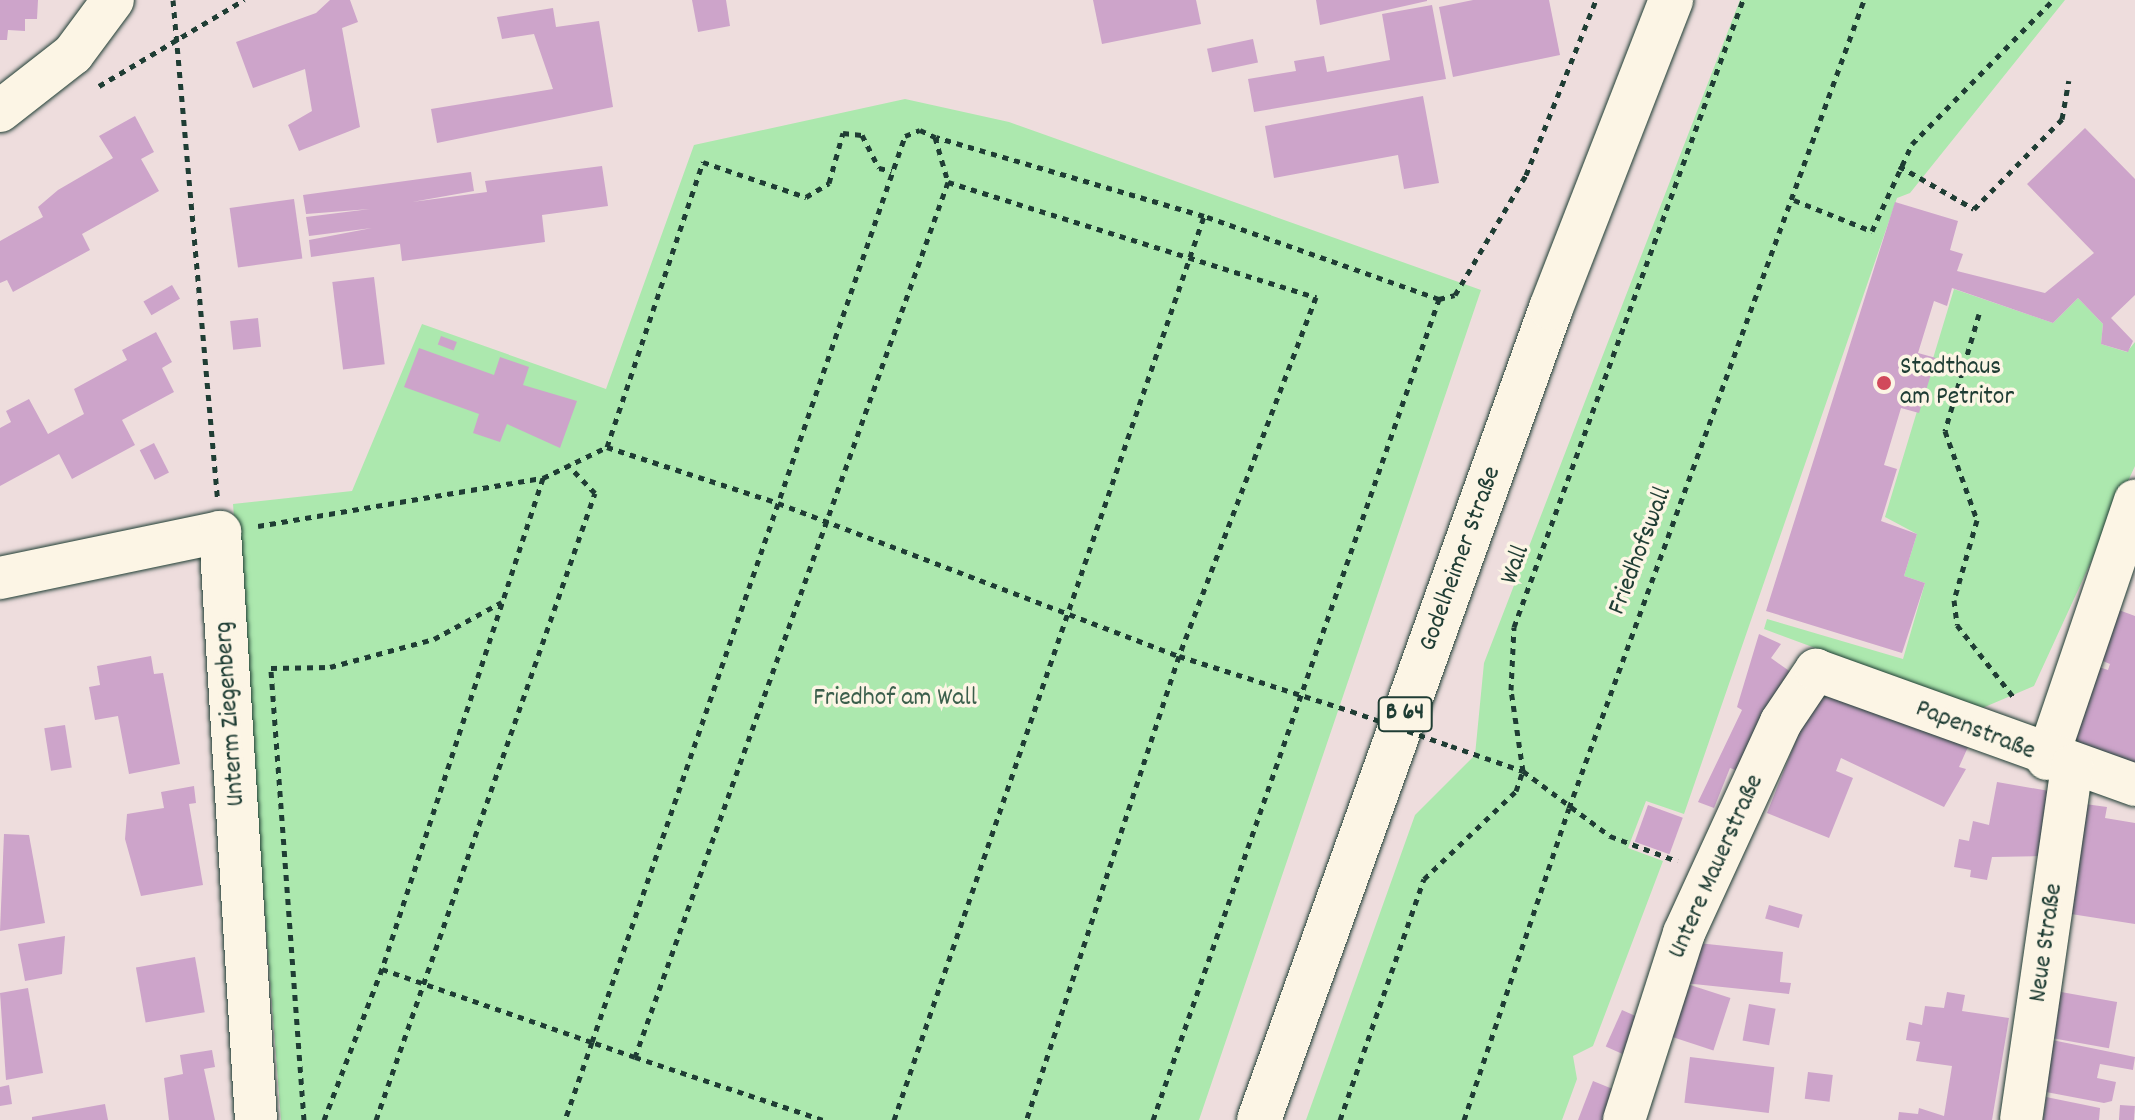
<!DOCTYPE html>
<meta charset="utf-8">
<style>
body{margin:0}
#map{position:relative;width:2135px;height:1120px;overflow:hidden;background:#edd;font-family:Dekko,sans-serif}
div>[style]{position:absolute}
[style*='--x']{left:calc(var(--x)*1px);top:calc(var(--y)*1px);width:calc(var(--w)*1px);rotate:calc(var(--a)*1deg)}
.green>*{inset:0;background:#ace8ae}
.building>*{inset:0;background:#cda4ca;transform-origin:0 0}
.path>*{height:5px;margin-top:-2.5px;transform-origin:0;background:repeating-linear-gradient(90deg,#1f3d34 0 6px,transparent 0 12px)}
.roads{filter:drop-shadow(0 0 2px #1f3d34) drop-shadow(0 0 2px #1f3d34)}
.street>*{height:42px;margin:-21px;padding:0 21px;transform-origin:21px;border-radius:21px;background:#fcf5e5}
.primary>*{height:44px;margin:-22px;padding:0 22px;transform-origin:22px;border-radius:22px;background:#fcf5e5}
.path-bridge>*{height:5px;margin-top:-2.5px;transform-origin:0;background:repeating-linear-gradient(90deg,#1f3d34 0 6px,transparent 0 12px)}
.dots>*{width:22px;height:22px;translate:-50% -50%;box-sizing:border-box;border:4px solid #fcf5e5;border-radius:50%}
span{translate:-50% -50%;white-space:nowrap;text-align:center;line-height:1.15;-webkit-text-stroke:7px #fcf5e5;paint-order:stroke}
.shield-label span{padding:2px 6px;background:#fcf5e5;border:2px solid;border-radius:6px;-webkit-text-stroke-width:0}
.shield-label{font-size:24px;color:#1f3d34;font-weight:700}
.poi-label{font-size:26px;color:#1f3d34}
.left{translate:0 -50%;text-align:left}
.street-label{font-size:26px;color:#1f3d34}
.park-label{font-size:26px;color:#3b5f4c}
</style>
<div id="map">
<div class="green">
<i style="clip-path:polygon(1740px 0,2065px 0,1910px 193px,1897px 198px,1684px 814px,1646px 801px,1628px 848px,1663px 861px,1593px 1046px,1573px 1056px,1577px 1079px,1562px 1120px,1306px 1120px,1415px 815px,1475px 755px,1484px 663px)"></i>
<i style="clip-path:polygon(905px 99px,1009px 122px,1481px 290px,1199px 1120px,281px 1120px,233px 504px,352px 491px,422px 324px,606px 389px,694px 145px)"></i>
<i style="clip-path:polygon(1954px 289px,2053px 323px,2078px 298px,2103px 324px,2101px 344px,2127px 352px,2135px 342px,2135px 466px,2034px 686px,1980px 709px,1764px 629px,1767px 619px,1903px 659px,1925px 583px,1904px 576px,1917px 534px,1885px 517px)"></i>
</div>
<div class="building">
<i style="clip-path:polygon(0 0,38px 0,37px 19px,25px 19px,25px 31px,8px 30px,7px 40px,0 40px)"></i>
<i style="clip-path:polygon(330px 0,350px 0,358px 22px,342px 28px,360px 127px,299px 151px,288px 125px,312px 111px,305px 69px,253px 88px,236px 42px,316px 13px)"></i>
<i style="clip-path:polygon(692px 0,726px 0,730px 26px,698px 32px)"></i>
<i style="clip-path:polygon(1093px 0,1196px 0,1201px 24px,1102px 44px)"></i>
<i style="clip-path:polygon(1316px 0,1427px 0,1427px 1px,1320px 25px)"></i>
<i style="clip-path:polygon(1473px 0,1549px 0,1560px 55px,1453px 77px,1439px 7px)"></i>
<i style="clip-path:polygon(1432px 5px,1446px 79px,1254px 112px,1248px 79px,1296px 71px,1294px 61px,1324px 56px,1327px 72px,1390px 60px,1382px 14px)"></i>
<i style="clip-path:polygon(553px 8px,556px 27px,599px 21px,613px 107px,437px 143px,431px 109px,553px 89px,534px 34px,502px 39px,497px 17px)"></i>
<i style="left:1253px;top:39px;width:24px;height:47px;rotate:78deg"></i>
<i style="clip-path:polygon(1423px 96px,1439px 183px,1404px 189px,1398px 155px,1274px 178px,1265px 126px)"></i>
<i style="clip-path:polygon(135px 116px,154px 152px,141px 159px,159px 191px,82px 234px,90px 250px,13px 292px,7px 280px,0 283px,0 241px,43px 217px,38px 207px,58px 190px,113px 158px,99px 136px)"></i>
<i style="clip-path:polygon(2085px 128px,2135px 179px,2135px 295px,2111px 318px,2133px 341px,2128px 352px,2101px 344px,2103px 324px,2078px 298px,2053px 323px,1952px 288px,1947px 306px,1934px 301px,1918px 353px,1936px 358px,1919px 413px,1901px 408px,1884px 465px,1897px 469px,1881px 521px,1917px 534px,1904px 576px,1925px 583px,1902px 653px,1766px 611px,1895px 202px,1958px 221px,1950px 250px,1963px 254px,1957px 271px,2045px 293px,2094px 253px,2027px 184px)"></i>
<i style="clip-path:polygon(602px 166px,608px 206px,542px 215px,545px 242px,402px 261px,400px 244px,311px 257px,309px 240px,372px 228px,309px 236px,306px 217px,370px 209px,306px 214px,303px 195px,471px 172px,474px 191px,412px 202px,487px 192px,485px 181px)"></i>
<i style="left:294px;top:199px;width:60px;height:65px;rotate:82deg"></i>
<i style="left:374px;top:277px;width:88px;height:42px;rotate:83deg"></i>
<i style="left:172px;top:285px;width:16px;height:33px;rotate:60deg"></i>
<i style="left:258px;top:318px;width:29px;height:28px;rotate:84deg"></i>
<i style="clip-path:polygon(156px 332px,172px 362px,162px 368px,174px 392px,122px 420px,135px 445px,72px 479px,59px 454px,0 486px,0 428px,11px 422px,6px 411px,29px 399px,48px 434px,84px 414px,74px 389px,127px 360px,122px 350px)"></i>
<i style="left:441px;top:336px;width:17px;height:9px;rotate:21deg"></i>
<i style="clip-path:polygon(419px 348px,494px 375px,500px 357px,529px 367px,523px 385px,577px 401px,560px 448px,507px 424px,500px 442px,473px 433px,479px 414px,404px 387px)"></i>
<i style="left:154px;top:443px;width:33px;height:16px;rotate:63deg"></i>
<i style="clip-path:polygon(2116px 609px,2135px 616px,2135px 772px,2073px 746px,2096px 666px,2108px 670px,2110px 664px,2098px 659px)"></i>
<i style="clip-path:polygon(1759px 634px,1781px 644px,1771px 658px,1795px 675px,1741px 772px,1730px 768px,1714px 808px,1698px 802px,1742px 710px,1737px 707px)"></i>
<i style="clip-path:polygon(151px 656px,154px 674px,163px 673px,180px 764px,129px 774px,118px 716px,95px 720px,89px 687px,100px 685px,97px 666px)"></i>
<i style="clip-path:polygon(1832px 691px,1968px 747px,1959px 767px,1966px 769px,1944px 807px,1841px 758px,1836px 771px,1853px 778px,1829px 838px,1767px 813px,1812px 700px)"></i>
<i style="left:65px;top:725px;width:43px;height:21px;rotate:81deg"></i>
<i style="clip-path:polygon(1997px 782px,2055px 792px,2043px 856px,1992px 857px,1987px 880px,1970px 877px,1971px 870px,1954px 867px,1959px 839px,1969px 841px,1973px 821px,1989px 825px)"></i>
<i style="clip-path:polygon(194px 786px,196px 803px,189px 804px,203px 885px,141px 896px,125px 839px,127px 814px,164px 808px,161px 792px)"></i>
<i style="clip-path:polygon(2085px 804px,2107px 807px,2105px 818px,2135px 823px,2135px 924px,2071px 914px)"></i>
<i style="left:1648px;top:805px;width:37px;height:39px;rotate:20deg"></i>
<i style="clip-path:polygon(4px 834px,29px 835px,45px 923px,0 931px)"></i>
<i style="left:1769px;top:905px;width:35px;height:14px;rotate:16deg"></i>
<i style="clip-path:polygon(65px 936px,62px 974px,25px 981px,18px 944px)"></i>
<i style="clip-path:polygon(1698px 943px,1783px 952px,1780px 982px,1791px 983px,1789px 994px,1684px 983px)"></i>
<i style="left:195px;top:957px;width:56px;height:60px;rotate:80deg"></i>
<i style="left:1681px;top:982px;width:52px;height:55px;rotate:18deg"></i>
<i style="clip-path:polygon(28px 988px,43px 1073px,6px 1080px,0 993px)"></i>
<i style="clip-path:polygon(1947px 992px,1965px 995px,1962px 1011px,2009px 1018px,1992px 1120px,1898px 1120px,1899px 1112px,1918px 1114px,1919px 1108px,1944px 1116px,1952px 1066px,1916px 1061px,1920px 1042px,1906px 1040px,1909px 1022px,1922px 1025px,1925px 1006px,1944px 1008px)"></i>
<i style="left:2061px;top:992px;width:57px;height:47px;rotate:10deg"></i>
<i style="left:1749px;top:1004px;width:27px;height:37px;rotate:10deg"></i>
<i style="left:1622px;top:1010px;width:27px;height:40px;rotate:24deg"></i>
<i style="clip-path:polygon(2052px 1040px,2135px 1057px,2133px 1070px,2100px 1064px,2097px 1078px,2116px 1082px,2112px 1101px,2104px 1103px,2046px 1092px)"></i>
<i style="clip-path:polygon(212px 1050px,215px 1067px,204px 1069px,215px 1120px,169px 1120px,164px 1078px,183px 1074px,180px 1055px)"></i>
<i style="left:1690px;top:1057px;width:85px;height:46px;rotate:7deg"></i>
<i style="left:1808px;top:1072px;width:25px;height:27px;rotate:7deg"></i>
<i style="clip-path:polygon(1593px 1081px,1625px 1094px,1614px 1120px,1578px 1120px)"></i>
<i style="clip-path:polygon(9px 1085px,12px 1104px,0 1106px,0 1087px)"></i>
<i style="clip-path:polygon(2046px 1097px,2100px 1108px,2099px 1120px,2043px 1120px)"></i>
<i style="clip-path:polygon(105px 1104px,108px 1120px,32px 1120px,32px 1117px)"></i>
<i style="left:2120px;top:1105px;width:15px;height:15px;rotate:4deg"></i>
</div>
<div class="path">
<i style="--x:173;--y:0;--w:499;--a:84.9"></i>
<i style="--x:99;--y:86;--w:169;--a:-30.7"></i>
<i style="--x:920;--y:130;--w:17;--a:25"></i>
<i style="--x:935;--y:137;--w:47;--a:73.9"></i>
<i style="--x:948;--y:182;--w:929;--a:109.68"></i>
<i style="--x:635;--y:1057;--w:46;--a:-160.8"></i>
<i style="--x:592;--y:1042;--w:959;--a:-70.94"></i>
<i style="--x:905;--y:136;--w:16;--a:-22"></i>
<i style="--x:1899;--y:166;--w:86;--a:29.8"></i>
<i style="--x:1974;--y:209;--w:126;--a:-45.6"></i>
<i style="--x:2062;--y:119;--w:39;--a:-80"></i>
<i style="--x:948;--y:182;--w:386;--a:17.4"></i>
<i style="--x:1316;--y:297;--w:384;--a:110.9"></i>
<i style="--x:1179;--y:656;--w:489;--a:108.2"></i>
<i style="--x:1794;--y:200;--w:84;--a:21.7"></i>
<i style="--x:1872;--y:231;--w:96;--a:-65.3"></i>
<i style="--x:1912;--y:144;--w:202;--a:-45.6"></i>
<i style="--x:1439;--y:299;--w:16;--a:-14"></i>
<i style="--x:1455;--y:295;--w:139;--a:-59.4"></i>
<i style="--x:1526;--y:175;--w:188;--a:-68.2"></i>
<i style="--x:1979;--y:314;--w:122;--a:106.2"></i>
<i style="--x:1945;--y:431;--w:95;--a:70.2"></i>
<i style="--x:1977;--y:520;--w:83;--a:106"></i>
<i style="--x:1954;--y:600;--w:25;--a:83"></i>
<i style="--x:1957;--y:625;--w:94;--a:51.9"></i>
<i style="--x:607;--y:447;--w:301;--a:-71.4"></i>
<i style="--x:703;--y:162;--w:109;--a:18.8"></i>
<i style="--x:806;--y:197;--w:27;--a:-31"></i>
<i style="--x:829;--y:183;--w:52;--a:-74.4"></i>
<i style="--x:843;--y:133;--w:19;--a:6"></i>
<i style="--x:862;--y:135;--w:37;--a:63"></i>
<i style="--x:879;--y:168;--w:13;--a:13"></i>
<i style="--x:543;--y:478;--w:517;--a:108.15"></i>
<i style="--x:382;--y:969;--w:222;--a:19.2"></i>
<i style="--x:592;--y:1042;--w:83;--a:109.1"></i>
<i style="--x:258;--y:526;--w:289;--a:-9.6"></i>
<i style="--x:543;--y:478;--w:71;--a:-25.8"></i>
<i style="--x:607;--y:447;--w:180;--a:18.1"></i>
<i style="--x:778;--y:503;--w:429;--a:20.9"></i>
<i style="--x:1179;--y:656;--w:181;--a:17.7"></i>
<i style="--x:1451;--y:746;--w:76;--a:19.1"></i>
<i style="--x:1523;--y:771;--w:109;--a:36.8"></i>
<i style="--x:1610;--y:836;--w:72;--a:20.5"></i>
<i style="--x:635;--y:1057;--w:198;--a:18.5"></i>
<i style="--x:304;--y:1120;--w:453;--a:-94.2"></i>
<i style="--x:271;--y:668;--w:59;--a:-1"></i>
<i style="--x:330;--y:667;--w:108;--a:-15.1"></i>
<i style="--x:434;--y:639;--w:77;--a:-28.6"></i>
<i style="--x:324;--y:1120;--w:162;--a:-69"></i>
<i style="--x:376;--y:1120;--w:664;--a:-70.75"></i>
<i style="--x:595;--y:493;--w:40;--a:-134"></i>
<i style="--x:894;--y:1120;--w:956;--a:-71.07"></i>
<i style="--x:1204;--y:216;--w:279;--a:-163.6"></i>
<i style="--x:1153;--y:1120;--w:869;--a:-70.79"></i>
<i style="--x:1439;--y:299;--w:249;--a:-160.5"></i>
<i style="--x:1340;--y:1120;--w:255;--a:-70.8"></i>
<i style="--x:1424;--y:879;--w:127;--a:-43.7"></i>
<i style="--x:1516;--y:791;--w:21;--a:-71"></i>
<i style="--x:1523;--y:771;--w:82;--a:-98.4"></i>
<i style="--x:1511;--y:690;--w:63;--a:-87.3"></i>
<i style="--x:1514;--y:627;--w:668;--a:-69.94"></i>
<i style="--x:1464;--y:1120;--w:329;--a:-71.4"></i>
<i style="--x:1569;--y:808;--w:860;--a:-69.94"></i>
</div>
<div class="roads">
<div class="street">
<i style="--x:0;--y:111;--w:93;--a:-38"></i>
<i style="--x:73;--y:54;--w:67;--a:-53.5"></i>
<i style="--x:0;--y:578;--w:225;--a:-11.8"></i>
<i style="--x:220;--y:532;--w:589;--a:86.5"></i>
<i style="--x:2047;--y:759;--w:273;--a:-71.2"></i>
<i style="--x:1624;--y:1120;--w:196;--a:-72.2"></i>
<i style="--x:1684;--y:933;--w:232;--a:-65.3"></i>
<i style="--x:1781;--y:722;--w:63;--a:-56.1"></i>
<i style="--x:1816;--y:670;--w:339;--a:19.8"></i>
<i style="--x:2021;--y:1120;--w:358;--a:-81.8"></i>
</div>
<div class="primary">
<i style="--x:1259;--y:1120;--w:863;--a:-70.22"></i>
<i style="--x:1551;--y:308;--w:331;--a:-68.7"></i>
</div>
</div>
<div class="path-bridge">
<i style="--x:1351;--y:711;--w:106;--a:19.3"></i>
</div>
<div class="dots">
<i style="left:1884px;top:383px;background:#d1495b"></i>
</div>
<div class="shield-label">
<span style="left:1405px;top:714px">B 64</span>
</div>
<div class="poi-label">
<span class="left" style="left:1900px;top:383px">Stadthaus<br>am Petritor</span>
</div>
<div class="street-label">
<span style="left:1641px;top:551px;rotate:-69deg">Friedhofswall</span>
<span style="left:1461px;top:559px;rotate:-70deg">Godelheimer Straße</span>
<span style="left:1516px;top:565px;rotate:-69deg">Wall</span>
<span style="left:231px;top:714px;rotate:-94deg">Unterm Ziegenberg</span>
<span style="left:1975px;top:731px;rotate:21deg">Papenstraße</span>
<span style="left:1717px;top:867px;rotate:-66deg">Untere Mauerstraße</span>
<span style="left:2047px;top:943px;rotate:-82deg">Neue Straße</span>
</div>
<div class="park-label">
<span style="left:895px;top:699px">Friedhof am Wall</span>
</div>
</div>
